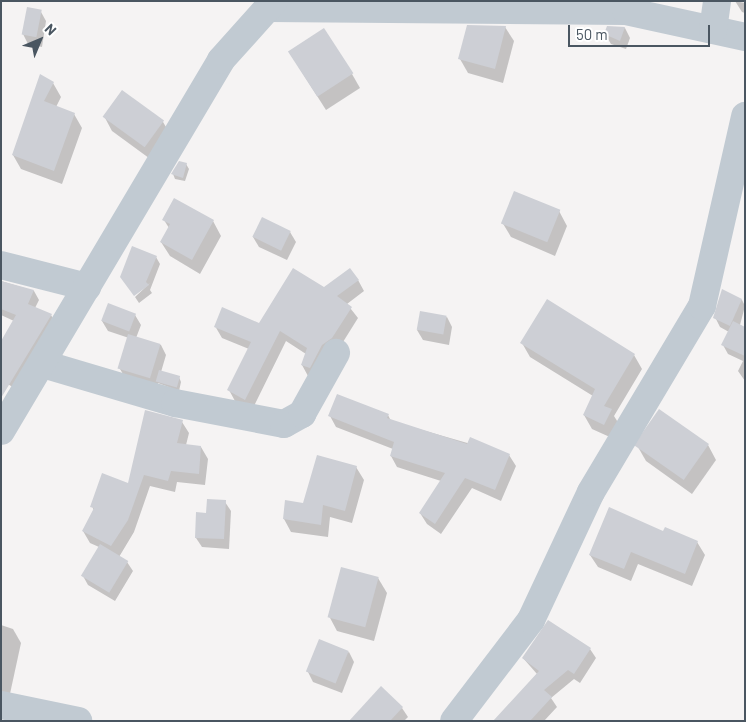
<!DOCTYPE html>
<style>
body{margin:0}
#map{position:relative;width:746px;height:722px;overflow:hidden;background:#f5f3f3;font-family:Barlow,sans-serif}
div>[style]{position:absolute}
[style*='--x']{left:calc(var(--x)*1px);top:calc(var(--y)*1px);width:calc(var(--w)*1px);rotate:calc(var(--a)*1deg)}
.shadow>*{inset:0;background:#0003}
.building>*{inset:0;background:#cdcfd5;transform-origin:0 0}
.minor>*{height:28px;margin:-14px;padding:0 14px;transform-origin:14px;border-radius:14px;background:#c1cad2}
span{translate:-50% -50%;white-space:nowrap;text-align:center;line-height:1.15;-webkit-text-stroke:4.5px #fff;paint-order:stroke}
.frame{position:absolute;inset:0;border:2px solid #4a5661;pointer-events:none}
.north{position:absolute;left:15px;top:15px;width:50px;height:50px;-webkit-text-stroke:4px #fff;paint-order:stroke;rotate:45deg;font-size:14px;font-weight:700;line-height:20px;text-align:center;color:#4a5661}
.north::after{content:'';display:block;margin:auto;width:18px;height:22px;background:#4a5661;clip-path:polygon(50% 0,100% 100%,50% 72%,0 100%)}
.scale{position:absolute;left:568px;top:25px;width:142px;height:22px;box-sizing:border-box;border:2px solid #4a5661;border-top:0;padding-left:6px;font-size:15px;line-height:18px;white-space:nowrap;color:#4a5661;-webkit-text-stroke:4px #fff;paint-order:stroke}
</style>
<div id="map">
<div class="shadow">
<i style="clip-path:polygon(735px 1px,745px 3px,745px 13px,742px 12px)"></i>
<i style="clip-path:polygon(41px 12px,46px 21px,42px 47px,28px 44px,23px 34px)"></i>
<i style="clip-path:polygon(505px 27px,514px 41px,503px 83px,468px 73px,460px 59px)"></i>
<i style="clip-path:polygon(625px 28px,630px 38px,626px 49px,611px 44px,605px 34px)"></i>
<i style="clip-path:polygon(298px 66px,352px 74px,360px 88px,326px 110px)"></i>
<i style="clip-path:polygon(41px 76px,53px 83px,61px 97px,56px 107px,74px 114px,82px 128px,62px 184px,21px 169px,13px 155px)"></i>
<i style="clip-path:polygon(122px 91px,163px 122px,172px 137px,153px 161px,112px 131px,104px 116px)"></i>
<i style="clip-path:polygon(186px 164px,189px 169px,185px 181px,175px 179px,173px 174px)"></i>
<i style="clip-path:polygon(559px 211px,567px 226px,555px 256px,511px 237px,502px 222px)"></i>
<i style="clip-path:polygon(262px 219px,290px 232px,296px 242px,287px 260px,259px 247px,253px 237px)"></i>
<i style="clip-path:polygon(164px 220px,213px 221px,221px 236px,200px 274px,170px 256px,161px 242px,169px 228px)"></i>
<i style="clip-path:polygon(156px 257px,160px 264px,150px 290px,152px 293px,139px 303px,135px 297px,150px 283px,134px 295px)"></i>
<i style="clip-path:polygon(358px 280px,364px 291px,347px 304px,358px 318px,338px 350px,308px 376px,302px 365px,306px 354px,286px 341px,252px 410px,235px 401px,229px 390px,249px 349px,222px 338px,215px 326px,260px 324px,324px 289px)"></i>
<i style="clip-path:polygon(1px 281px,34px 291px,39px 300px,35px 308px,51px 315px,56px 324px,16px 389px,1px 380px,14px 321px,1px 315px)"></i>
<i style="clip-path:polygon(723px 291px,742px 300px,745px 306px,740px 325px,745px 328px,745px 381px,738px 371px,743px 361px,728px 354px,723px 345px,729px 332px,720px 327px,715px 317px)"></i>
<i style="clip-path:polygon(135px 315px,141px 325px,136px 338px,161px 345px,166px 355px,161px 372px,179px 377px,181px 382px,179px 391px,158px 383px,157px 388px,126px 379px,120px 369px,129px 338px,108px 331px,102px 321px)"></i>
<i style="clip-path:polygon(447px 317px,452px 327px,449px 345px,423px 340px,417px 330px)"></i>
<i style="clip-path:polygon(522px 343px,634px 355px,642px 369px,614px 416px,619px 424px,612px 438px,592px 429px,584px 415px,593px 396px,530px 357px)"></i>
<i style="clip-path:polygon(388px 415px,391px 421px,509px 455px,516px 466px,501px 501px,472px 488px,441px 534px,427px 524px,420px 513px,441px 481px,397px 467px,391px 456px,393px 449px,336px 427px,330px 416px)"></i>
<i style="clip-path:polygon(182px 422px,189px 433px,186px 445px,201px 447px,208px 459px,205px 485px,177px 482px,175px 492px,150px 486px,134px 532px,119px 557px,127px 562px,133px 571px,115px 601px,88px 585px,83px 576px,99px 547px,90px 543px,83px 531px,94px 511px,92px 506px,129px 484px)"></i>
<i style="clip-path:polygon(708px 445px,716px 460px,692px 494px,646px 461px,638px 447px)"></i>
<i style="clip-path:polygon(356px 467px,364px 480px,352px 523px,330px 517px,328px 537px,291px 532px,284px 519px)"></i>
<i style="clip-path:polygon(225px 502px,231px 511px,229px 549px,202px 547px,196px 538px,207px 514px)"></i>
<i style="clip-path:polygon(664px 532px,697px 542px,705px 555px,692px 586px,638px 564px,631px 581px,598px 567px,590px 555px)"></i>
<i style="clip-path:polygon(378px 578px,387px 593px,374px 641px,337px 631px,329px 616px)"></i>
<i style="clip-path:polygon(1px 625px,13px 629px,21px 643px,8px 703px,1px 702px)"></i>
<i style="clip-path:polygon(590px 649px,596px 658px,580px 683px,574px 679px,551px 698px,557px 707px,544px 721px,500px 721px,537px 674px,523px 658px)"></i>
<i style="clip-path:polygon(349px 652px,354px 662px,342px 693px,313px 682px,308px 672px)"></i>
<i style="clip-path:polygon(402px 708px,408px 717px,404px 721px,361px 721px)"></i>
</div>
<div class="building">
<i style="left:27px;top:7px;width:15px;height:28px;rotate:11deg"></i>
<i style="clip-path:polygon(467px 25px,506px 26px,495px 69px,458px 59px)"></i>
<i style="clip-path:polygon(607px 26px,625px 27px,620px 41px,604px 34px)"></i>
<i style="left:324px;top:28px;width:54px;height:43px;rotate:57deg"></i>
<i style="clip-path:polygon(40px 74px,54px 82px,44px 101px,75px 113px,54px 171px,12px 155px)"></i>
<i style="left:122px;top:90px;width:52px;height:33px;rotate:36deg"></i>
<i style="clip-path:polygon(179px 161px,187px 163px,183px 178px,171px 174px)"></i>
<i style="left:514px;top:191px;width:50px;height:35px;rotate:22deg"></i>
<i style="clip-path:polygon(174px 198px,214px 220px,192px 260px,160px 242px,170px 224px,162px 220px)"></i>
<i style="left:262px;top:217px;width:32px;height:22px;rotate:26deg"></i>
<i style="clip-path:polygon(132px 246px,157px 256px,146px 282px,149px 285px,134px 296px,120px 277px)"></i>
<i style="clip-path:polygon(293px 268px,324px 287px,350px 268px,359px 280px,337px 296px,352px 307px,332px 338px,322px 345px,310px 368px,301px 365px,307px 348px,280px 331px,245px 400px,227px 390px,251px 342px,214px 327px,222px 307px,259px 323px)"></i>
<i style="clip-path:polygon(1px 281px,34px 290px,28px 304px,52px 314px,1px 398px,1px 341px,16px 315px,1px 309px)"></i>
<i style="clip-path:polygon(722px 289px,742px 299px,730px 326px,713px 318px)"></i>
<i style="clip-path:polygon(547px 299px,635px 354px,604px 406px,612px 409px,604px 425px,583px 415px,595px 389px,520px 343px)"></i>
<i style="left:108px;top:303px;width:30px;height:19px;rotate:21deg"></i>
<i style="left:420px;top:311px;width:27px;height:19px;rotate:10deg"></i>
<i style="clip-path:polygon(733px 321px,745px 327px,745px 356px,721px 345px)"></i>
<i style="left:128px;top:334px;width:34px;height:36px;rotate:17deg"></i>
<i style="left:159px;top:370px;width:22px;height:12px;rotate:16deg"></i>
<i style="clip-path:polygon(337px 394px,389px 414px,387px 418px,467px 444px,470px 437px,510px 454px,495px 490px,465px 478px,435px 524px,419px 513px,445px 473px,390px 456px,394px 442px,328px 416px)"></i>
<i style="left:659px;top:409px;width:61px;height:44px;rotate:35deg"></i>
<i style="clip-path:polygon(145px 410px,183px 420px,177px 443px,201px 446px,199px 474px,171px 471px,168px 481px,144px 475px,128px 520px,111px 546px,82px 531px,94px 508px,90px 507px,102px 473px,128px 483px)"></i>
<i style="clip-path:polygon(317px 455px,357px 466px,345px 511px,323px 505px,321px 525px,283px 519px,285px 500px,303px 503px)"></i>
<i style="clip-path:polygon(207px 499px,226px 500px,224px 539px,195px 538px,196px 512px,206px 513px)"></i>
<i style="clip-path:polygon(609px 507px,663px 531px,665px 527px,698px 541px,685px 574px,631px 552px,624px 569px,589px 555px)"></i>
<i style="left:100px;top:544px;width:33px;height:37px;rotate:31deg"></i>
<i style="left:341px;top:567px;width:39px;height:52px;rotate:15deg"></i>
<i style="clip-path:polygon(548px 620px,591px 648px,574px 674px,568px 670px,544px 690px,552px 697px,530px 721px,493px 721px,539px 671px,522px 658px)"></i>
<i style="left:319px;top:639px;width:32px;height:35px;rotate:22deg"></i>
<i style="clip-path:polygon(381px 686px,403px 707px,390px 721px,349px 721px)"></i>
</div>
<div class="minor">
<i style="--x:269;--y:8;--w:357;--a:0.5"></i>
<i style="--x:626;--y:11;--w:122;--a:12.3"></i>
<i style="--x:713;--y:30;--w:29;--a:-82"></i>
<i style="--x:1;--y:265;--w:89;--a:14.3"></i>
<i style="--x:43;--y:364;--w:138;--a:16.5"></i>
<i style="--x:175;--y:403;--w:111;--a:10.9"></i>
<i style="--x:284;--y:424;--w:21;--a:-29"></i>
<i style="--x:302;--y:414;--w:70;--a:-60.9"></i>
<i style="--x:1;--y:431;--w:431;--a:-59.3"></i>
<i style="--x:221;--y:60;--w:79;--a:-48.1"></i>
<i style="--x:1;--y:705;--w:79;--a:11.7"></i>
<i style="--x:454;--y:721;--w:127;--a:-52.7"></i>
<i style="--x:531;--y:620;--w:141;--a:-64.9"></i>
<i style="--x:591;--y:492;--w:217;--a:-59.2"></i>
<i style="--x:702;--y:306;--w:195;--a:-77.2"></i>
</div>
<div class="frame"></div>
<div class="north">N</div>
<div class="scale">50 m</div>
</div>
